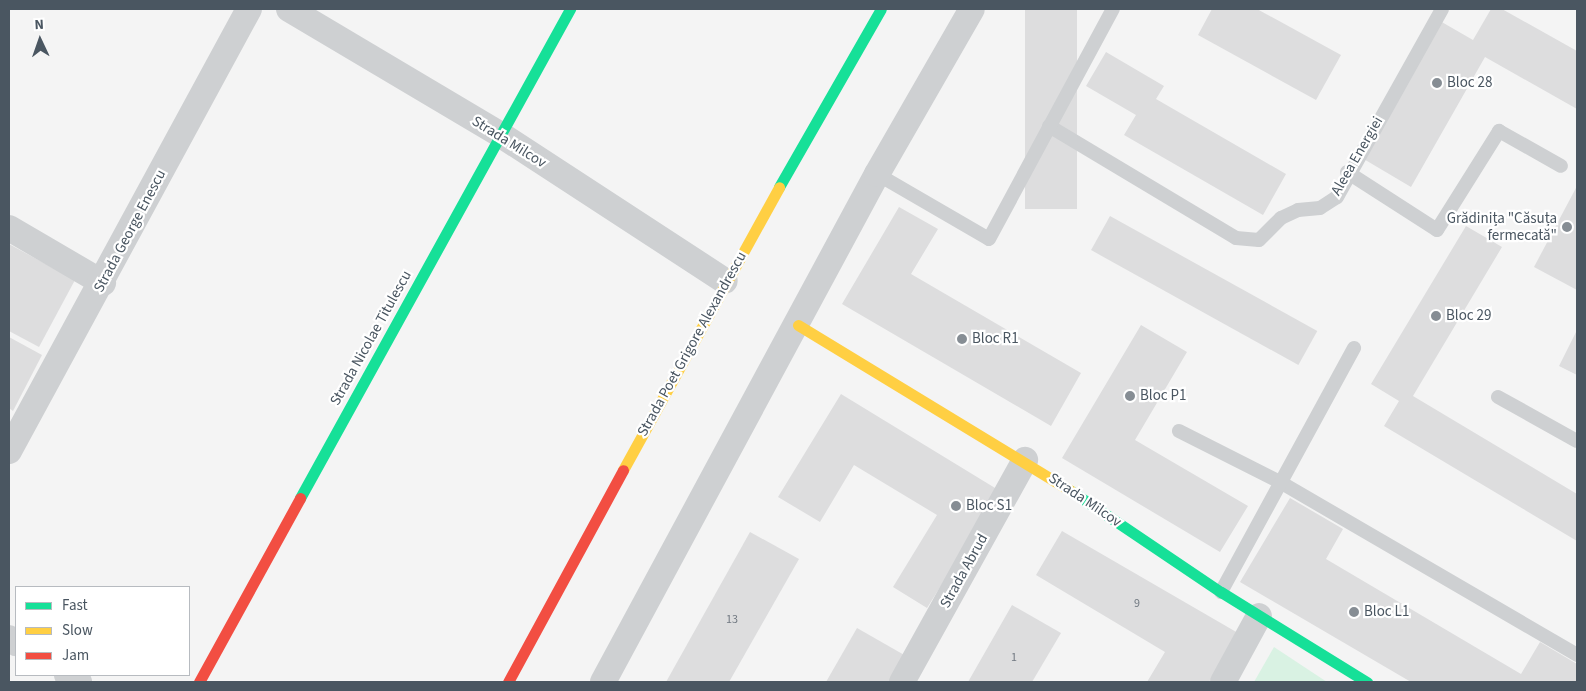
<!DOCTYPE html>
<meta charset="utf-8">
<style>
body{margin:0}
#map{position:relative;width:1586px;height:691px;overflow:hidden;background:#f4f4f4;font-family:"Source Sans 3",sans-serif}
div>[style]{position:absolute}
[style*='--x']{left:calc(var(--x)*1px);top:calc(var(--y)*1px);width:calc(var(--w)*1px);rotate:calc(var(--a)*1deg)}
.green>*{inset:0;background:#d9f2e3}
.building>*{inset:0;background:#ddddde;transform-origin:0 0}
.lane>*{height:14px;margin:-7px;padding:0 7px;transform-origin:7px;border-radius:7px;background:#ced0d2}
.street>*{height:26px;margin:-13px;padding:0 13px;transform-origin:13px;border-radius:13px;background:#ced0d2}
.fast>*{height:11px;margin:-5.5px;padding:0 5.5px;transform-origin:5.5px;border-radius:5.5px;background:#16e098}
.slow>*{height:11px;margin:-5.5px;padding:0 5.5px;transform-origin:5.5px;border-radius:5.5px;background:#ffcf43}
.jam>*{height:11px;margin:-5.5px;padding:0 5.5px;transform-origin:5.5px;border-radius:5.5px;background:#f24e42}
.dots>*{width:14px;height:14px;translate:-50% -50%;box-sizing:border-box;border:2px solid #fff;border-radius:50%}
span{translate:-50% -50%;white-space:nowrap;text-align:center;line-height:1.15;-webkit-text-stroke:4.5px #fff;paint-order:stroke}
.number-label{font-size:12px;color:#707881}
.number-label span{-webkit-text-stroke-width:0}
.poi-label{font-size:15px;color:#4a5661}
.left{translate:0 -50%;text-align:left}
.right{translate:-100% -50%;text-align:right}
.street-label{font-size:15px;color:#4a5661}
.frame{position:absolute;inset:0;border:10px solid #4a5661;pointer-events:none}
.legend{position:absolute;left:15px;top:586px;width:175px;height:90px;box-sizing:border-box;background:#fff;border:1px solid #b7bbc0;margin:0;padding:6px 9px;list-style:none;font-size:15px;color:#4a5661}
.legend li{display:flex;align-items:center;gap:10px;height:25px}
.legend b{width:25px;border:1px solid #b7bbc0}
.north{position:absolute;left:15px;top:15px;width:50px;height:50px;-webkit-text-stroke:4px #fff;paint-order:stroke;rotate:357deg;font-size:14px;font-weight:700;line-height:20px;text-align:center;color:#4a5661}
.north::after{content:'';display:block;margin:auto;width:18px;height:22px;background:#4a5661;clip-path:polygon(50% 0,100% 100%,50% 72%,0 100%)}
</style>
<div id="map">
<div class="green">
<i style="clip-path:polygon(1274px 647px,1327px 682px,1254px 682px)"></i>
</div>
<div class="building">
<i style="left:1025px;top:9px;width:52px;height:200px"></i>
<i style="clip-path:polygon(1212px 9px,1257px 9px,1341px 55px,1316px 100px,1198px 35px)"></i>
<i style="clip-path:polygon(1491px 9px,1502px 9px,1577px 51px,1577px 109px,1485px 57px,1411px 187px,1362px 158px,1440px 21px,1473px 40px)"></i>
<i style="clip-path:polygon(1106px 52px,1164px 86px,1156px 99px,1286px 174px,1263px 215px,1124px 135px,1136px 115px,1086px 86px)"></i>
<i style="clip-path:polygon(1577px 186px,1577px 290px,1534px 267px)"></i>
<i style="clip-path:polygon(899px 207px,938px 229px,911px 274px,1081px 373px,1051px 426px,842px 304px)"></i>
<i style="left:1110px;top:216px;width:237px;height:39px;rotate:29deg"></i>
<i style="clip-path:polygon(1466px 226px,1502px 247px,1413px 396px,1577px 494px,1577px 541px,1384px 426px,1399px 401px,1371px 384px)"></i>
<i style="clip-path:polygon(9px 244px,75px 280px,39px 347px,9px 331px)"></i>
<i style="clip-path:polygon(1141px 325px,1187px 352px,1135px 440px,1248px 506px,1220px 552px,1062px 458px)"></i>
<i style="clip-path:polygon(1577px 330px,1577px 375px,1559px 366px)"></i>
<i style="clip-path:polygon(9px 337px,42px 355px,13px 411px,9px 408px)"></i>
<i style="clip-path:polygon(841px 394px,1000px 491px,927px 608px,893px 587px,937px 515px,854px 465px,820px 522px,778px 497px)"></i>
<i style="clip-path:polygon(1290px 498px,1343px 529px,1326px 559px,1521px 674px,1540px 642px,1577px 664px,1577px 682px,1411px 682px,1240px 582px)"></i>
<i style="clip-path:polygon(1062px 531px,1238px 633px,1209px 682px,1147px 682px,1165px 652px,1036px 575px)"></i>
<i style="clip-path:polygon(750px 532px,799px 559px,729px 682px,666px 682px)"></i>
<i style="clip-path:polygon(1012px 605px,1061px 633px,1032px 682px,968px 682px)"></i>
<i style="clip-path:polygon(857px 628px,906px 656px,890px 682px,826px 682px)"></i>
</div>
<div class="lane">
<i style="--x:1049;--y:126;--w:218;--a:30.9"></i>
<i style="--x:1236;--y:238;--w:23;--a:5"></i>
<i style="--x:1259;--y:240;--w:31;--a:-45"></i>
<i style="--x:1281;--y:218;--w:19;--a:-25"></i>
<i style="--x:1298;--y:210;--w:22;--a:-5"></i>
<i style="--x:1320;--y:208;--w:20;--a:-33"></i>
<i style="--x:1337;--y:197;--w:215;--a:-60.8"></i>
<i style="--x:1347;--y:172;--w:107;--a:32.8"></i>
<i style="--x:1437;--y:230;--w:117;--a:-57.9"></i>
<i style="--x:1499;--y:131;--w:71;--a:29.4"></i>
<i style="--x:877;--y:174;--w:129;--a:30.1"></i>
<i style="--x:989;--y:239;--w:261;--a:-61.7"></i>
<i style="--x:1498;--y:397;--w:90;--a:29.1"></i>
<i style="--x:1179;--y:431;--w:113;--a:26.8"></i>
<i style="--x:1280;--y:482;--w:344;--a:30.2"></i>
<i style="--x:1221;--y:592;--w:278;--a:-61.4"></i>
</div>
<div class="street">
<i style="--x:289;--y:9;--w:247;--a:30.7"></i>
<i style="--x:501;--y:135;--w:267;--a:33.1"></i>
<i style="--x:9;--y:228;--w:109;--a:30.3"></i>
<i style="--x:9;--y:451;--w:503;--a:-61.5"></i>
<i style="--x:9;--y:638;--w:9;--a:36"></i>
<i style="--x:67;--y:675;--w:14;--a:30"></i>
<i style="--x:603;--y:682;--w:577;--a:-61.66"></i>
<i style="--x:877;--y:174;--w:190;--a:-60.1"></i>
<i style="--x:902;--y:682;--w:254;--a:-61"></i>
<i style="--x:1223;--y:682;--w:75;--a:-61.4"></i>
</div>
<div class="fast">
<i style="--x:779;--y:187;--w:205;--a:-60.2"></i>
<i style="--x:1071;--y:491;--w:181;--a:34"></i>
<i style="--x:1221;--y:592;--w:172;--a:31.7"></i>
<i style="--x:300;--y:498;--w:559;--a:-61.09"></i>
</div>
<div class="slow">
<i style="--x:798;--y:325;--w:320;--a:31.3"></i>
<i style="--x:623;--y:470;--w:323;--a:-61.1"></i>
</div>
<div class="jam">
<i style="--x:199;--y:682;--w:210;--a:-61.2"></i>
<i style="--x:508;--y:682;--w:241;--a:-61.5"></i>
</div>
<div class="dots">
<i style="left:1437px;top:83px;background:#868d94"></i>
<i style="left:1567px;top:227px;background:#868d94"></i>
<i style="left:1436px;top:316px;background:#868d94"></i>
<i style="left:962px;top:339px;background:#868d94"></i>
<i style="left:1130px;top:396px;background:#868d94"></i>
<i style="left:956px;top:506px;background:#868d94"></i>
<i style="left:1354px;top:612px;background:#868d94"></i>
</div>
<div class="number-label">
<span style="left:1137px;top:604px">9</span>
<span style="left:732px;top:620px">13</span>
<span style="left:1014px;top:658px">1</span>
</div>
<div class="poi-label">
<span class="left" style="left:1447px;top:83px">Bloc 28</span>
<span class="right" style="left:1557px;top:227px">Grădinița "Căsuța<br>fermecată"</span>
<span class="left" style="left:1446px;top:316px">Bloc 29</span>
<span class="left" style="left:972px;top:339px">Bloc R1</span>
<span class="left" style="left:1140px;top:396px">Bloc P1</span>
<span class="left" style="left:966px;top:506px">Bloc S1</span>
<span class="left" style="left:1364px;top:612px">Bloc L1</span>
</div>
<div class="street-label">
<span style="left:509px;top:142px;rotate:32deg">Strada Milcov</span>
<span style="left:1357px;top:156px;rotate:-60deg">Aleea Energiei</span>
<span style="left:130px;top:231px;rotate:-62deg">Strada George Enescu</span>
<span style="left:371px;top:338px;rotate:-61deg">Strada Nicolae Titulescu</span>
<span style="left:692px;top:344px;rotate:-61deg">Strada Poet Grigore Alexandrescu</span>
<span style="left:1085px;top:500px;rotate:34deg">Strada Milcov</span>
<span style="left:964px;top:571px;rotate:-61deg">Strada Abrud</span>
</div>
<div class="frame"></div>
<ul class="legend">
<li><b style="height:6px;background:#16e098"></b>Fast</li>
<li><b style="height:6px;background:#ffcf43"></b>Slow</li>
<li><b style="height:6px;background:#f24e42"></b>Jam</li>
</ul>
<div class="north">N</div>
</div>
